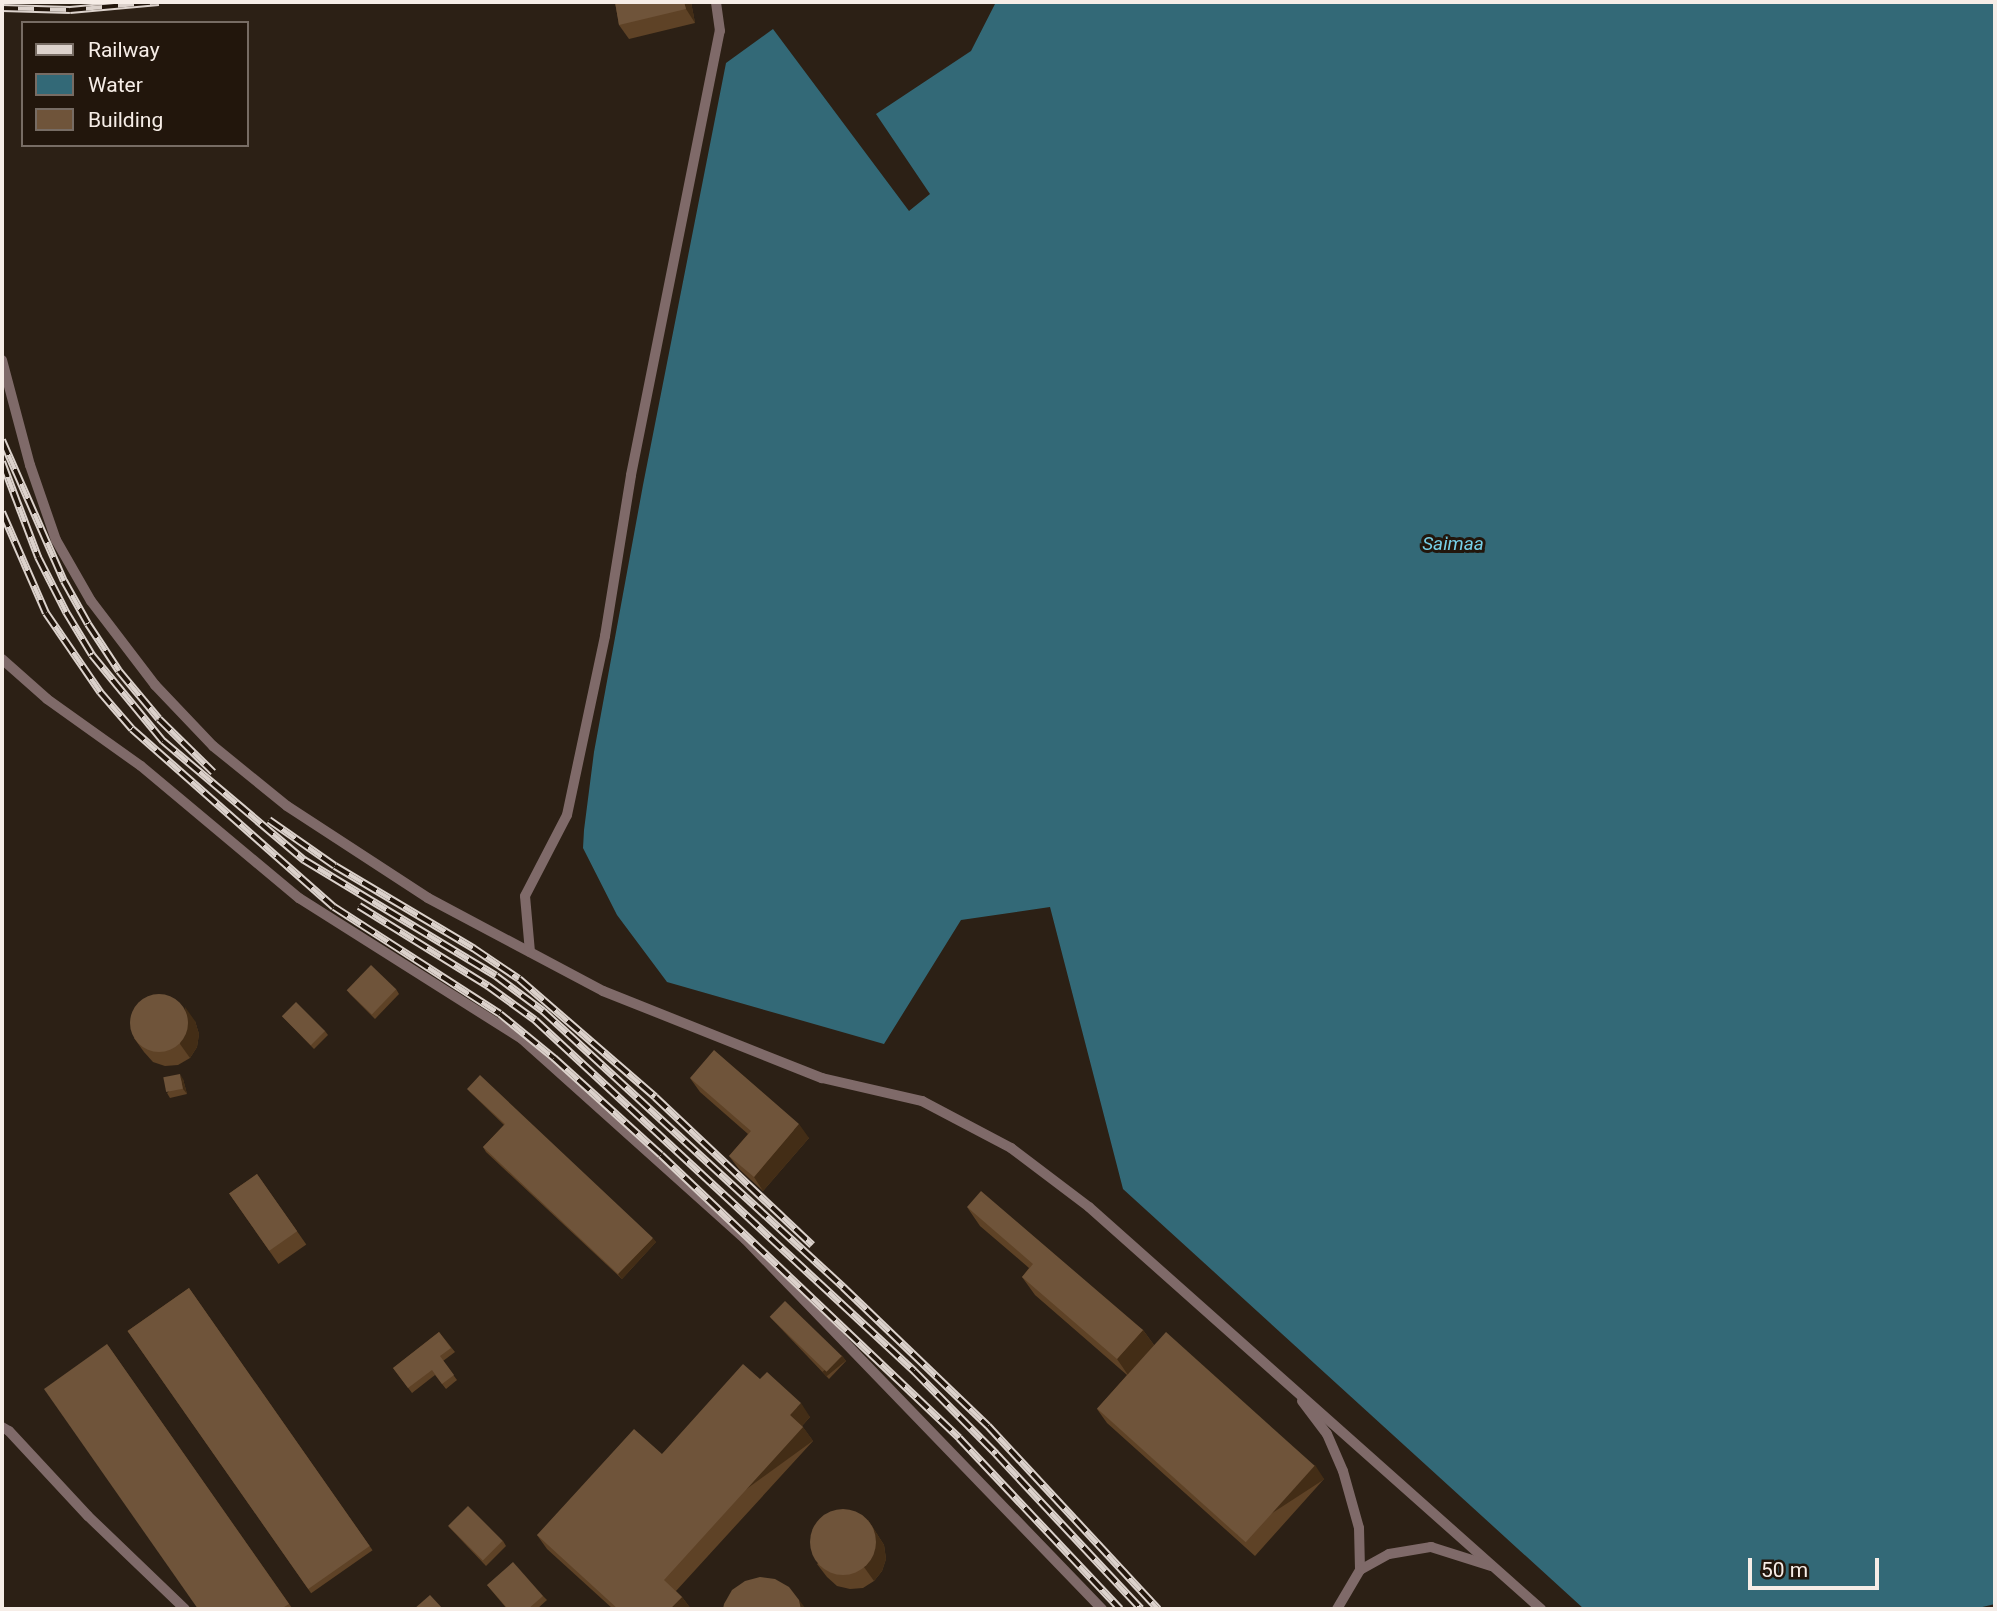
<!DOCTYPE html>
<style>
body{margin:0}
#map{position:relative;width:1997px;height:1611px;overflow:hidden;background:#2c2015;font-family:Roboto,sans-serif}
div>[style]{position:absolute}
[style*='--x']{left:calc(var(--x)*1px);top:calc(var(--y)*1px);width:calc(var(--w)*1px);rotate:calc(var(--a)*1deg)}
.water>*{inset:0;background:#336977}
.service>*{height:10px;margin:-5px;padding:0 5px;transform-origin:5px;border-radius:5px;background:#7f6a69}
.rail>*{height:8px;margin-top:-4px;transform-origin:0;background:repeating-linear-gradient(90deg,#22160c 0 16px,#dcd2cc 0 32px);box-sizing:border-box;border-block:2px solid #dcd2cc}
.wall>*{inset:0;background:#5e4226;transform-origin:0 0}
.shaded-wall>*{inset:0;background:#432d16;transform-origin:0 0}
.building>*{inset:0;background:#6f543a;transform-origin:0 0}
.round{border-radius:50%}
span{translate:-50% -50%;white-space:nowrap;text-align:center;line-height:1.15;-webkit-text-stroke:6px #22160c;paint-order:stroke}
.water-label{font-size:19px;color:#77cfe7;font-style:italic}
.frame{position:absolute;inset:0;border:4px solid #f6ede7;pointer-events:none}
.legend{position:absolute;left:21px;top:21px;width:228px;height:126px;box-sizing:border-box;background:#22160c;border:2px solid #776c64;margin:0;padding:9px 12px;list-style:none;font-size:21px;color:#f6ede7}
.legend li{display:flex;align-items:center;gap:14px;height:35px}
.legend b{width:35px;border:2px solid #776c64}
.scale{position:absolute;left:1748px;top:1558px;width:131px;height:32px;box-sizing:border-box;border:4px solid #f6ede7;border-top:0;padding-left:9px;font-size:21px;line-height:24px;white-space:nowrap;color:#f6ede7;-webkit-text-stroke:5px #22160c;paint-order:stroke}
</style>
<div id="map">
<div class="water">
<i style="clip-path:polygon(996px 2px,1995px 2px,1995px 1604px,1974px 1609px,1584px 1609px,1123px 1189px,1050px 907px,961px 920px,884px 1044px,667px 982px,617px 915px,583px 848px,584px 830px,594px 752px,643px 485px,726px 63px,773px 29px,909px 211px,930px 194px,876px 114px,971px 51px)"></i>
</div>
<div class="service">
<i style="--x:2;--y:360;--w:109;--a:75.1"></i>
<i style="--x:30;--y:465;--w:79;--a:70.9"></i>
<i style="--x:56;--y:540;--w:70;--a:60.2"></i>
<i style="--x:91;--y:601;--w:106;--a:52.7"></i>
<i style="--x:155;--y:685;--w:84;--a:46.4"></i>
<i style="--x:213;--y:746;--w:95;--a:39"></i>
<i style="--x:287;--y:806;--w:168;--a:33.1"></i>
<i style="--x:428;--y:898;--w:198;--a:28"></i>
<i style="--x:603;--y:991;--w:236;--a:21.7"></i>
<i style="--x:822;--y:1078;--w:103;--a:13"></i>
<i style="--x:922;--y:1101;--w:101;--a:27.8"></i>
<i style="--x:1011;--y:1148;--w:98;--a:37.1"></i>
<i style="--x:1089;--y:1207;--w:605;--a:41.65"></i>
<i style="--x:2;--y:659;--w:60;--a:41.6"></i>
<i style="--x:47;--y:699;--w:115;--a:35.5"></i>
<i style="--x:141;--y:766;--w:206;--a:39.9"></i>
<i style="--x:299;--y:898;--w:264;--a:32.3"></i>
<i style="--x:522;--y:1039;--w:300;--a:41.9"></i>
<i style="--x:745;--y:1239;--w:514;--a:46.02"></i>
<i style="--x:530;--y:952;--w:56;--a:-95.1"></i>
<i style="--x:525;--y:896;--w:91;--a:-62.6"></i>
<i style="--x:567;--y:815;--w:183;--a:-78"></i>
<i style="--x:605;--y:636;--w:163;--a:-80.8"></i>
<i style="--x:631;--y:475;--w:453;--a:-78.7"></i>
<i style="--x:720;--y:31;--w:29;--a:-98"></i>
<i style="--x:1302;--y:1401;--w:41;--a:52.9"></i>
<i style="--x:1327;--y:1434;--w:40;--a:66.6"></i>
<i style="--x:1343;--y:1471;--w:59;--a:74.3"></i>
<i style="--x:1359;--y:1528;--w:42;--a:88.6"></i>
<i style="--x:2;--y:1427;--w:8;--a:30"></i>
<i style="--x:9;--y:1431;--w:116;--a:47.1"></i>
<i style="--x:88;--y:1516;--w:134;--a:43.8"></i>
<i style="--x:1337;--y:1609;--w:45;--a:-59.5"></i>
<i style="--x:1360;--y:1570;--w:33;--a:-29"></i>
<i style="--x:1389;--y:1554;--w:43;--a:-9.5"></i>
<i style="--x:1431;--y:1547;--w:63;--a:17.6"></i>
</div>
<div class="rail">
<i style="--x:2;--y:8;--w:68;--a:1.7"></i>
<i style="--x:70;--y:10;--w:89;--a:-5.1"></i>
<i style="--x:2;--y:440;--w:154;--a:66.3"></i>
<i style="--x:64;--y:581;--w:49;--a:60.8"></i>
<i style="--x:88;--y:624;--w:56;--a:56.6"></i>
<i style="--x:119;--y:671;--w:62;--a:50.2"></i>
<i style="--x:159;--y:719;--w:76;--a:44.5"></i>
<i style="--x:2;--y:462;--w:102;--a:69.2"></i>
<i style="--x:38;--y:557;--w:62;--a:63"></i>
<i style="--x:66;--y:612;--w:50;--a:58.8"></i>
<i style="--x:92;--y:655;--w:112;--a:50.5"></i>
<i style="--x:163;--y:741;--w:185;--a:40.2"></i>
<i style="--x:304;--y:860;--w:224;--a:31.1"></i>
<i style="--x:496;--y:976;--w:59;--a:36.7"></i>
<i style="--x:543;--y:1011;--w:408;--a:42.6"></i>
<i style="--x:843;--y:1287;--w:201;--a:43.8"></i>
<i style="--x:988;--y:1426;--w:250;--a:47.1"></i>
<i style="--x:2;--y:512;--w:110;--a:66.5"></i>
<i style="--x:46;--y:613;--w:96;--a:55.6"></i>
<i style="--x:100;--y:692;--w:49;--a:49.1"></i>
<i style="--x:132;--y:729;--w:269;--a:41.4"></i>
<i style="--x:334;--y:907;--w:197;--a:32.8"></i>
<i style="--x:500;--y:1014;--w:70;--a:39.2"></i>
<i style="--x:554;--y:1058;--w:144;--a:42.2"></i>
<i style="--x:661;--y:1155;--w:411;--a:43.5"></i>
<i style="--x:959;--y:1438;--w:235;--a:46.7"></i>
<i style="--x:269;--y:820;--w:80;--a:34.9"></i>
<i style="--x:335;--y:866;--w:161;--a:30.7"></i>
<i style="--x:473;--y:948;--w:55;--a:34"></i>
<i style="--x:519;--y:979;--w:180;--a:40.9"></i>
<i style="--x:655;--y:1097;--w:216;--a:43.3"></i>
<i style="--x:359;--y:906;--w:152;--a:31.8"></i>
<i style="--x:488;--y:986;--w:58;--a:35.9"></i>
<i style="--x:535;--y:1020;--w:517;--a:42.8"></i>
<i style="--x:914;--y:1371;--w:117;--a:45.3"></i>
<i style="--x:996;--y:1454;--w:212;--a:46.9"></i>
</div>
<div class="wall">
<i style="clip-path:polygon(615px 2px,691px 2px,695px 23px,629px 39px,619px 25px)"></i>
<i style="clip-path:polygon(396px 989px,399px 994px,375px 1019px,350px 994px,347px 990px)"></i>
<i style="clip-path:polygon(282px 1016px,325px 1031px,328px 1035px,314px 1049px)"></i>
<i style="clip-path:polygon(195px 1021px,199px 1034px,197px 1047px,190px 1058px,178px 1065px,165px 1066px,153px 1062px,144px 1052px,134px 1038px)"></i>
<i style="clip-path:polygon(690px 1078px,809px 1138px,763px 1191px,739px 1169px,729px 1156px,748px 1134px,700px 1092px)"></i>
<i style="clip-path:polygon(183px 1079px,187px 1094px,170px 1098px,167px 1093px)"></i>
<i style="clip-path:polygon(467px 1089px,656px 1242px,622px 1279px,486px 1152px,483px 1147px,504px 1125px,471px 1093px)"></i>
<i style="left:257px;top:1174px;width:86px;height:34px;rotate:55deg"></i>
<i style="clip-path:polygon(967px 1207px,1143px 1330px,1154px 1345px,1324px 1479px,1255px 1556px,1107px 1423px,1097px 1409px,1127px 1375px,1035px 1295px,1022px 1277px,1029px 1268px,980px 1226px)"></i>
<i style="left:189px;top:1288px;width:320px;height:75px;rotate:55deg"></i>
<i style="clip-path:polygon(770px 1317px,842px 1356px,846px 1361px,829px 1379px)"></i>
<i style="clip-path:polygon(439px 1332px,455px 1352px,443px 1361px,457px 1380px,446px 1389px,435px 1375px,412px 1393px,393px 1368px)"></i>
<i style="clip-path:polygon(107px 1344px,292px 1608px,291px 1609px,198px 1609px)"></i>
<i style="clip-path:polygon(760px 1379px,810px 1417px,802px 1426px,813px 1441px,676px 1591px,682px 1597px,691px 1609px,613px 1609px,547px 1549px,537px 1535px,662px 1454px)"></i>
<i style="clip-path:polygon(868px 1520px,884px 1545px,886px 1559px,882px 1571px,874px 1581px,863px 1588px,850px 1589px,837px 1586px,827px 1577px,817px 1564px)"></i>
<i style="clip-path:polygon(448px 1526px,503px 1541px,506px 1546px,486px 1566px)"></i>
<i style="clip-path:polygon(487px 1585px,543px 1596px,547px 1600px,537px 1609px,507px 1609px)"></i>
</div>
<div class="shaded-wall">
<i style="clip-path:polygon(684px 2px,691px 2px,695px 23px,686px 9px)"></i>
<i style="clip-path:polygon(185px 1007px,195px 1021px,199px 1034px,197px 1047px,190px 1058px,180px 1044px)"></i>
<i style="clip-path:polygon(180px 1074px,183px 1079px,187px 1094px,183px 1089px)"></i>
<i style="clip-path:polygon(799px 1124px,809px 1138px,763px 1191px,754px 1177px)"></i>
<i style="clip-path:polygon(653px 1238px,656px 1242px,622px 1279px,618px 1274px)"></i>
<i style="clip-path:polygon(1143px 1330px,1156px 1348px,1130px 1378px,1117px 1359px)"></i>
<i style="left:842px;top:1356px;width:6px;height:25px;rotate:51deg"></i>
<i style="clip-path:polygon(801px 1403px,810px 1417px,799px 1429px,790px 1415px)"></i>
<i style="left:803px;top:1427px;width:17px;height:207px;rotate:54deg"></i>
<i style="left:1315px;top:1465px;width:17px;height:103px;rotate:57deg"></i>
<i style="clip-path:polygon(868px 1520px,884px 1545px,886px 1559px,882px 1571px,874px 1581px,864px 1567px)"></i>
<i style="clip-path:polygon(682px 1597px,691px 1609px,670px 1609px)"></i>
<i style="clip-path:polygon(799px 1600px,806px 1609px,801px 1609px)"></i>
</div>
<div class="building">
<i style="clip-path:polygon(615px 2px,684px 2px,686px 9px,619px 25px)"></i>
<i style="left:371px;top:965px;width:35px;height:35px;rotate:44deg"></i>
<i class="round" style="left:130px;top:994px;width:58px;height:58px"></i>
<i style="left:296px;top:1002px;width:41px;height:20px;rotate:45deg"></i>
<i style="clip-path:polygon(714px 1050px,799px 1124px,754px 1177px,729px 1156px,751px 1131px,690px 1078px)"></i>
<i style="left:180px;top:1074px;width:15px;height:17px;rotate:79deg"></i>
<i style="clip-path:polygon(480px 1075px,653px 1238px,618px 1274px,483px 1147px,505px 1124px,467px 1089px)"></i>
<i style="left:257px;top:1174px;width:70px;height:34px;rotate:55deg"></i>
<i style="clip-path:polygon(981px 1191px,1143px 1330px,1117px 1359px,1022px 1277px,1033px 1264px,967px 1207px)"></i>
<i style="left:189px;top:1288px;width:315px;height:75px;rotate:55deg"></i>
<i style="left:785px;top:1301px;width:79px;height:22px;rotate:44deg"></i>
<i style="clip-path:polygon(439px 1332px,451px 1348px,440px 1356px,454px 1375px,442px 1384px,432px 1370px,408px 1388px,393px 1368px)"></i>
<i style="left:1166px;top:1332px;width:200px;height:103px;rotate:42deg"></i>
<i style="clip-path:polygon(107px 1344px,289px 1604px,281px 1609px,198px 1609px,44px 1389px)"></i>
<i style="clip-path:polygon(743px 1364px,760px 1379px,767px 1372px,801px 1403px,790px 1415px,803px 1427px,664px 1580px,682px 1597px,670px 1609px,618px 1609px,537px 1535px,634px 1429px,662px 1454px)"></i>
<i style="left:468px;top:1506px;width:49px;height:28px;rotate:45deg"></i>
<i class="round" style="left:810px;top:1509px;width:66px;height:66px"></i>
<i style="clip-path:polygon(513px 1562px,543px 1596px,528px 1609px,508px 1609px,487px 1585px)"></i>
<i style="clip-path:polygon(760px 1577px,775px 1579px,789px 1587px,799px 1600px,801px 1609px,723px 1609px,724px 1604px,732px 1590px,745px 1581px)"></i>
<i style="clip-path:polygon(430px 1595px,443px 1609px,414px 1609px)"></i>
</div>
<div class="water-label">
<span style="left:1453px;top:544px">Saimaa</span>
</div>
<div class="frame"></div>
<ul class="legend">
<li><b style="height:9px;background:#dcd2cc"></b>Railway</li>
<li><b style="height:19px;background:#336977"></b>Water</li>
<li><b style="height:19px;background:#6f543a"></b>Building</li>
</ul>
<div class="scale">50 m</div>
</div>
